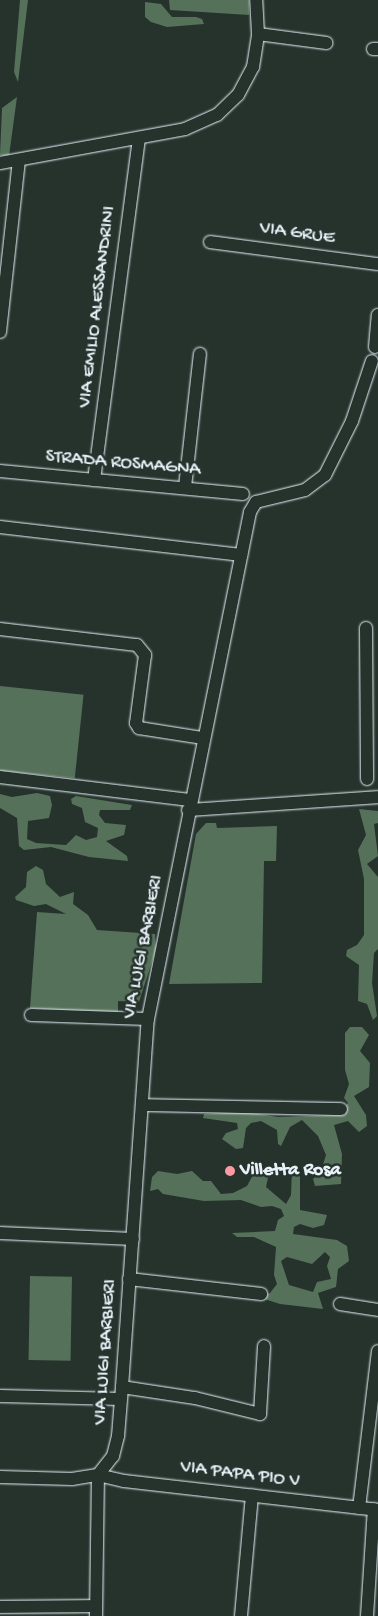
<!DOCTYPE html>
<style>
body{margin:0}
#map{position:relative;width:378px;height:1616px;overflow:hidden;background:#26332d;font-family:"Gochi Hand",sans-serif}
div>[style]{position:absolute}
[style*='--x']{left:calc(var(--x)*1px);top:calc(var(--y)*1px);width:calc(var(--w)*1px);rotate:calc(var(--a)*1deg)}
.green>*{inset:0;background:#557159;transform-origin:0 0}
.roads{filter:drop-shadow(0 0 1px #e8f1f8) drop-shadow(0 0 1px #e8f1f8)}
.street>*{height:12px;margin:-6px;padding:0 6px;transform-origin:6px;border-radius:6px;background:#26332d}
.dots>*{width:14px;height:14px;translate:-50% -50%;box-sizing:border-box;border:2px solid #26332d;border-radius:50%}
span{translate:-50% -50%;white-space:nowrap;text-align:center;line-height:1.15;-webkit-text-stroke:5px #26332d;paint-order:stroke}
.street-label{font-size:19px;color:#e8f1f8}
.poi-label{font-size:19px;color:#e8f1f8;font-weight:700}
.left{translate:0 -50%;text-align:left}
</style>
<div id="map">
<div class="green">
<i style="clip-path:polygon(20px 0,28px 0,18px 82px,14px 72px)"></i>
<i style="clip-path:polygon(169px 0,249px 0,249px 15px,170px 10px)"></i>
<i style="clip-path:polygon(145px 2px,161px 4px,172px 17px,196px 17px,202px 19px,204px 24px,167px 27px,151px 22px,145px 17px)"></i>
<i style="clip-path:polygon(17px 97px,9px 156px,0 155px,2px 108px)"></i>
<i style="left:0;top:686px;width:84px;height:84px;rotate:6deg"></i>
<i style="clip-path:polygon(37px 793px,50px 796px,52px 805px,49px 818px,28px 821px,27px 839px,36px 843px,66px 845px,76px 835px,86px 840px,97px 837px,98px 828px,85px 822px,82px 808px,72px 804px,71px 799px,76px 796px,132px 805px,130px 810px,100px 810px,99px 815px,105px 823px,126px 825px,124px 835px,106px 841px,127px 856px,128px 861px,89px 857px,51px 847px,24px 850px,19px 846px,17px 818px,0 808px,0 794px,12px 797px)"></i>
<i style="clip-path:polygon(359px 809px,378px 811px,378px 823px,374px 824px,378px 856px,367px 864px,378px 877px,378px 949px,374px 953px,372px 983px,377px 1016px,373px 1020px,367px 1004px,358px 1001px,359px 965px,346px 956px,347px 950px,357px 945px,364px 935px,364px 879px,358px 850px,366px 835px)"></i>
<i style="clip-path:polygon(206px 823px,216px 823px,217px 828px,277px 826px,276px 861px,264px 861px,262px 983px,169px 984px,196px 834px)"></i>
<i style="clip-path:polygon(36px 866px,43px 870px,46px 884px,60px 897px,74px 892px,73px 904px,88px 915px,97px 930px,155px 934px,156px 949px,139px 1002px,118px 1001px,118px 1014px,30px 1008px,37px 912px,66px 914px,46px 904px,34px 906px,16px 900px,15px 897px,26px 887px,27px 872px)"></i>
<i style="clip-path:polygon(350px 1027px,362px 1027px,369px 1035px,360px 1051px,370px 1063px,369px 1087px,354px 1096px,366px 1115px,367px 1126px,359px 1132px,348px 1121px,334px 1125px,342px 1154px,341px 1184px,315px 1186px,313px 1179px,321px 1171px,326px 1155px,318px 1136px,302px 1120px,290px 1127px,281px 1146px,278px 1144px,277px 1130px,261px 1121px,251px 1123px,246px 1128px,243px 1148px,236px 1149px,222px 1139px,226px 1133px,238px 1129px,237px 1123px,203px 1118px,204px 1114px,247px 1112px,278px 1117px,344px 1115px,344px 1108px,348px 1103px,344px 1098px,349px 1084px,345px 1070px,345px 1033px)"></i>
<i style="clip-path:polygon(evenodd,259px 1164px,270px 1169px,266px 1187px,286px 1204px,291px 1195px,292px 1169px,300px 1169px,300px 1210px,327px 1215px,324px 1225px,313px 1228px,300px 1224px,294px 1227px,293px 1234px,337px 1240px,347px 1246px,349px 1261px,338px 1269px,336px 1287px,318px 1293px,323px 1309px,280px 1304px,258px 1297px,270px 1293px,277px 1284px,274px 1275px,276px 1247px,254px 1237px,237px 1237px,232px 1233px,275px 1231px,278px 1220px,284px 1216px,281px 1209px,272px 1206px,261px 1207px,241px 1200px,204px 1201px,163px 1194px,158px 1189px,150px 1191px,152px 1177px,158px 1171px,177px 1174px,192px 1171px,203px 1181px,211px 1181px,221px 1194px,233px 1193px,247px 1186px,259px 1164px,325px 1252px,330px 1257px,327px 1266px,331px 1279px,317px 1282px,313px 1292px,289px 1285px,281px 1261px,287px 1257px,312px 1264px,325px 1252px)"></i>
<i style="left:30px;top:1276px;width:42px;height:84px;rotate:1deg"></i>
</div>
<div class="roads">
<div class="street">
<i style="--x:258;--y:34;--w:69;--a:7.5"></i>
<i style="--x:373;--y:49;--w:5;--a:0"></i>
<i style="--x:0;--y:163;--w:188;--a:-10.4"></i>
<i style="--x:185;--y:129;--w:35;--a:-24"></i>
<i style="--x:217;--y:115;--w:29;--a:-44"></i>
<i style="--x:238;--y:95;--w:32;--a:-62"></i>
<i style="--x:253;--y:67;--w:33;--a:-81"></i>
<i style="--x:258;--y:34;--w:34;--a:-93"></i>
<i style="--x:210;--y:242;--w:169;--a:7.5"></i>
<i style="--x:0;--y:332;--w:173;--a:-83.7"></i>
<i style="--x:375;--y:347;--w:32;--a:-85"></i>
<i style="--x:0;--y:471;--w:244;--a:5.4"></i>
<i style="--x:94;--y:480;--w:345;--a:-82.5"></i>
<i style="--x:185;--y:487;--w:134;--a:-83.6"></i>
<i style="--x:0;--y:527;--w:243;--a:6.6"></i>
<i style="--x:366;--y:628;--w:151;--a:89.6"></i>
<i style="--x:0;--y:629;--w:138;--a:6.7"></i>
<i style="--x:137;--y:645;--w:13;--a:51"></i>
<i style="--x:145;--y:655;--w:69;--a:97.5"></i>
<i style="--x:136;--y:723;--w:6;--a:59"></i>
<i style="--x:139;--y:728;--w:65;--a:8.9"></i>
<i style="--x:0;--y:777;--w:191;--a:6.9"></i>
<i style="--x:188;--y:810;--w:190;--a:-3.9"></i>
<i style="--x:31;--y:1015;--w:117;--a:2"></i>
<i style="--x:142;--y:1105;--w:199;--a:1.2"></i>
<i style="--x:0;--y:1233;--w:133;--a:2.6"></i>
<i style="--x:129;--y:1279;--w:133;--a:6.5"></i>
<i style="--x:340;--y:1304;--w:38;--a:9"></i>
<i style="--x:122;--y:1387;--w:74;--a:8.6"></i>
<i style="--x:195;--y:1398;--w:67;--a:13.8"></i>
<i style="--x:260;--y:1414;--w:68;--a:-86.6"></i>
<i style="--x:0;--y:1396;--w:121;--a:1.4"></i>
<i style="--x:98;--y:1475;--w:27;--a:13"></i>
<i style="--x:124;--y:1481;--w:256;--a:6.5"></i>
<i style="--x:0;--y:1477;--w:72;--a:1.6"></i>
<i style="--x:72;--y:1479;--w:26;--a:-9"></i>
<i style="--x:98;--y:1475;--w:24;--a:-52"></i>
<i style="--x:113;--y:1456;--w:21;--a:-76"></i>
<i style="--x:118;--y:1436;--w:49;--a:-85.3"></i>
<i style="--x:122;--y:1387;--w:369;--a:-86"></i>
<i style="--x:148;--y:1019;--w:517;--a:-78.62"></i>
<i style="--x:250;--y:512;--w:12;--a:-59"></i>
<i style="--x:256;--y:502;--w:50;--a:-13.8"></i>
<i style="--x:305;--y:490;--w:25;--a:-37"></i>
<i style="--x:325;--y:475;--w:60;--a:-63.4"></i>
<i style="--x:352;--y:421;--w:63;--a:-71.6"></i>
<i style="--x:359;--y:1508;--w:158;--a:-83.1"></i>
<i style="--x:0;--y:1607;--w:96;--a:-0.6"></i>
<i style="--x:96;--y:1616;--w:141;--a:-89.2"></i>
<i style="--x:241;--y:1616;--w:121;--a:-84.8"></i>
<i style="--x:367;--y:1616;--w:107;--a:-86.3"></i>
</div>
</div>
<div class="dots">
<i style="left:230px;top:1171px;background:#ff9aa2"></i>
</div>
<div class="street-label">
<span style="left:297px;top:234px;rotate:8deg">VIA GRUE</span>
<span style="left:98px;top:307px;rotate:-83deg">VIA EMILIO ALESSANDRINI</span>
<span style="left:123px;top:464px;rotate:5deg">STRADA ROSMAGNA</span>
<span style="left:144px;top:947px;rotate:-79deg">VIA LUIGI BARBIERI</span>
<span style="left:106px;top:1352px;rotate:-86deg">VIA LUIGI BARBIERI</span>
<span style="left:240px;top:1475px;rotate:7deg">VIA PAPA PIO V</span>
</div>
<div class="poi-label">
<span class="left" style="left:240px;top:1171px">Villetta Rosa</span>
</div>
</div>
